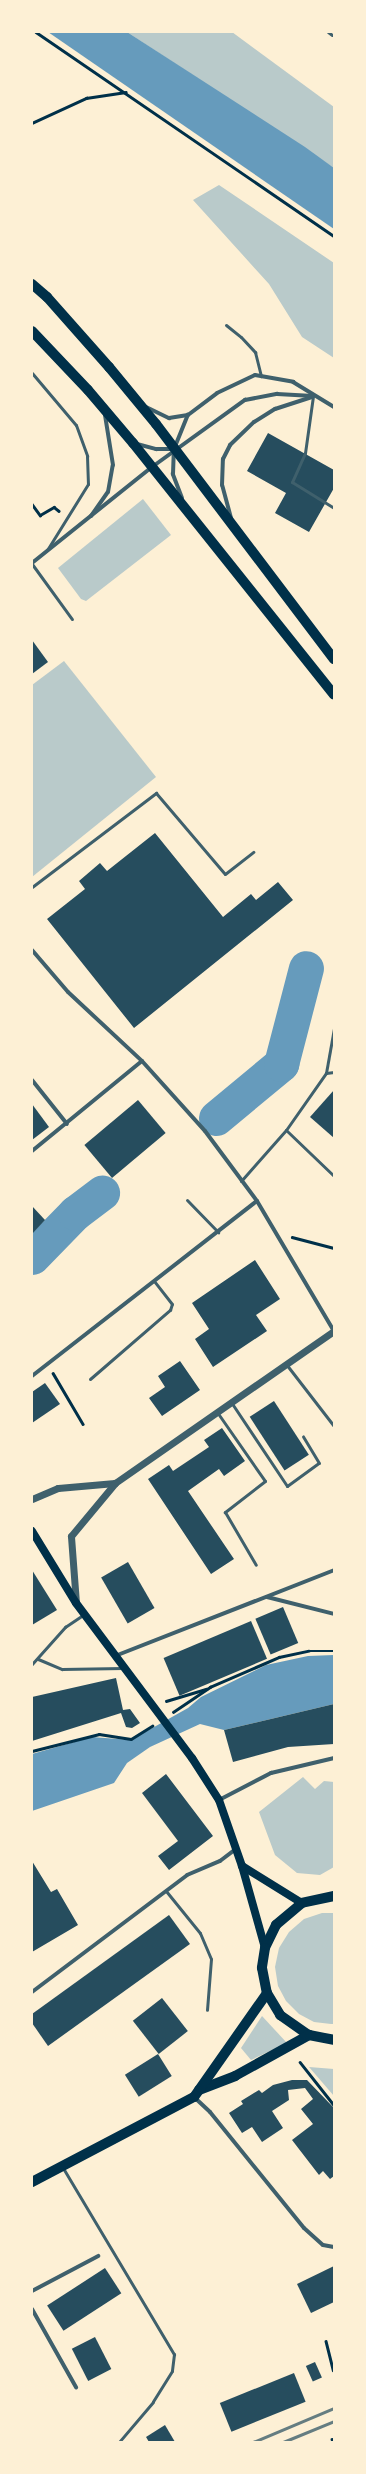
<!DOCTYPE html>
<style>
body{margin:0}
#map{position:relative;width:366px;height:2474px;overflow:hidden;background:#fdf0d5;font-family:Manrope,sans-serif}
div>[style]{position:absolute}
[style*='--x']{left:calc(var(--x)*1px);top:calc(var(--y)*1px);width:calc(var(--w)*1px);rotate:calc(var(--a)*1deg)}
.green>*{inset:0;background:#b9caca}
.water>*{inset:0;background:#669bbc}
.river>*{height:35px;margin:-17.5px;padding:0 17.5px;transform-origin:17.5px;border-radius:17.5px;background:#669bbc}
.building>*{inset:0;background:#264d5e;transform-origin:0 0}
.path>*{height:2.5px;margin:-1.25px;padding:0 1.25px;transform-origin:1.25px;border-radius:1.25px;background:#003049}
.service>*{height:3px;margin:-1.5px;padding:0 1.5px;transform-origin:1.5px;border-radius:1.5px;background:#3f606c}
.minor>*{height:4px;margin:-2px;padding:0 2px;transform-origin:2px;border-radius:2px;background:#3f606c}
.tertiary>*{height:7px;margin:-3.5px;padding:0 3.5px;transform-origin:3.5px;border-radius:3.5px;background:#3f606c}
.secondary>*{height:8px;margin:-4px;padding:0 4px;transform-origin:4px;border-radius:4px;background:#003049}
.primary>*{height:10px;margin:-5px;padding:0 5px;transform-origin:5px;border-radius:5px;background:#003049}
.rail>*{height:3px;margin:-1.5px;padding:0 1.5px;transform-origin:1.5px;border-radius:1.5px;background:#657d81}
span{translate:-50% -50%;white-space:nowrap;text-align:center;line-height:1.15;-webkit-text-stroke:3px #fdf0d5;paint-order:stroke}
.frame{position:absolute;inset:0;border:33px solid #fdf0d5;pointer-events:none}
</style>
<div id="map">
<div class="green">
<i style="clip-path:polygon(127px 32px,232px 32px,334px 107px,334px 168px)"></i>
<i style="clip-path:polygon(219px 185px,334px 263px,334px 358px,302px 337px,269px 284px,193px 200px)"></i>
<i style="clip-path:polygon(143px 499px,171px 535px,86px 601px,81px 599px,58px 568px)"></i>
<i style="clip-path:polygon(64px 661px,156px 777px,32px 877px,32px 685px)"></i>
<i style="clip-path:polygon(303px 1777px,315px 1789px,324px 1781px,334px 1782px,334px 1867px,320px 1875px,297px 1873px,275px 1855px,259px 1812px)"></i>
<i style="clip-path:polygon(322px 1913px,334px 1913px,334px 2024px,331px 2024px,314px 2022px,299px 2014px,286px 2001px,278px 1986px,275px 1967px,279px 1948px,289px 1932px,304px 1919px)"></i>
<i style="clip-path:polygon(262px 2016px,287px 2043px,251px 2060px,241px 2048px)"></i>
<i style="clip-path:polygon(309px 2067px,334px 2069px,334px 2096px)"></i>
</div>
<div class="water">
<i style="clip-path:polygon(48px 32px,127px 32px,305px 147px,334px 168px,334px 229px)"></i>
<i style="clip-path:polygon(334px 1655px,334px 1704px,224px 1730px,200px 1724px,150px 1747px,127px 1763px,114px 1783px,32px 1811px,32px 1754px,92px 1737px,131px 1740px,188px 1708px,201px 1697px,266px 1665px,308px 1656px)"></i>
</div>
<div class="river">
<i style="--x:216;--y:1118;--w:85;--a:-39.7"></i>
<i style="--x:281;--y:1064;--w:99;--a:-75.4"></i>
<i style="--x:32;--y:1257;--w:62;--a:-45.7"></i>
<i style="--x:75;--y:1213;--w:34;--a:-37"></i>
</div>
<div class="building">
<i style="clip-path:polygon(268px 433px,334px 470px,334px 488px,309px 532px,275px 513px,286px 493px,247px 471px)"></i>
<i style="clip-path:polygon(32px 640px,48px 662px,32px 674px)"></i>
<i style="clip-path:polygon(155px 833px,223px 917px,251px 894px,256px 900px,278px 882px,293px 900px,134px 1028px,47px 919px,85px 889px,79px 881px,100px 863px,107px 871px)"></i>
<i style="clip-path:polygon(334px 1090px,334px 1138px,310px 1117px)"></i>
<i style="left:138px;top:1100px;width:43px;height:70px;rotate:50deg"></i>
<i style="clip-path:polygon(32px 1104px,49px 1127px,32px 1140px)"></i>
<i style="clip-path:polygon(32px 1206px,45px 1220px,32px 1234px)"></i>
<i style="clip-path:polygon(255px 1260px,280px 1299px,256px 1315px,267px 1331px,213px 1367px,195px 1339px,209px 1329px,192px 1303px)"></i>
<i style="clip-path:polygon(180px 1361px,200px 1390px,162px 1416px,149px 1398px,165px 1387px,158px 1376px)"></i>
<i style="clip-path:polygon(45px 1383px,60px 1404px,32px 1423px,32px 1392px)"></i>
<i style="left:274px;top:1401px;width:64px;height:29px;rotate:57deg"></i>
<i style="clip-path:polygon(222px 1428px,245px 1461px,224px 1476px,219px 1469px,188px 1491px,234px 1559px,211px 1574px,148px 1479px,169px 1465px,173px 1471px,209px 1447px,204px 1440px)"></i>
<i style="left:128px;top:1562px;width:53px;height:31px;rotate:60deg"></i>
<i style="clip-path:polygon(32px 1570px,57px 1610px,32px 1625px)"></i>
<i style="left:283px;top:1607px;width:39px;height:30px;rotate:67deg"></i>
<i style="left:251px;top:1621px;width:41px;height:95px;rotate:67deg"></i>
<i style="clip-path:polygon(116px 1678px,123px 1710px,130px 1709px,140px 1723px,132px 1728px,126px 1727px,121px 1713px,32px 1741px,32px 1697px)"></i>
<i style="clip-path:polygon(334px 1704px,334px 1744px,288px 1747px,233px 1762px,224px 1730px)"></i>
<i style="clip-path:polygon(166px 1774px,213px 1836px,169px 1870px,158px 1856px,178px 1841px,142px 1793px)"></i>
<i style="clip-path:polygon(32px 1861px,51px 1892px,57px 1889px,78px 1925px,32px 1952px)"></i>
<i style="clip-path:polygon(169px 1915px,190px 1944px,48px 2046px,32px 2023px,32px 2014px)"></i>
<i style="left:162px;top:1998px;width:42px;height:37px;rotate:52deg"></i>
<i style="left:158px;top:2054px;width:26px;height:39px;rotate:58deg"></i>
<i style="clip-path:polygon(292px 2080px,307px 2080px,334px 2108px,334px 2176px,330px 2179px,323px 2171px,319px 2175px,292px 2140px,313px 2124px,301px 2109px,313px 2099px,305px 2088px,288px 2090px,289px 2100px,272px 2111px,283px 2128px,262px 2142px,252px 2127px,242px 2133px,229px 2113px,243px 2104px,241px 2101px,259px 2090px,262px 2093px,273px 2085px)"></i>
<i style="clip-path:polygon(334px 2266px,334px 2302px,311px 2313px,297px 2284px)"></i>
<i style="left:105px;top:2268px;width:30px;height:69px;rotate:57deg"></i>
<i style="left:95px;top:2337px;width:36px;height:26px;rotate:63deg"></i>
<i style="left:315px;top:2362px;width:17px;height:10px;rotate:66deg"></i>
<i style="left:294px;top:2373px;width:31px;height:80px;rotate:68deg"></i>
<i style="clip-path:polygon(165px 2425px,175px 2442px,149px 2442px,146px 2437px)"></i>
</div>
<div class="path">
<i style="--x:36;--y:32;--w:361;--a:34.4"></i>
<i style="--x:32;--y:123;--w:60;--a:-24.8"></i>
<i style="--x:86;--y:98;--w:40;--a:-8.5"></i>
<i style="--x:32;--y:504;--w:14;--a:54"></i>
<i style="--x:40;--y:515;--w:16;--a:-30"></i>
<i style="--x:54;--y:507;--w:6;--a:39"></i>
<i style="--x:292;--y:1237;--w:43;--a:14.7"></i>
<i style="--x:53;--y:1373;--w:59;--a:59.5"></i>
<i style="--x:166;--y:1701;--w:42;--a:-16.7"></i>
<i style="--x:173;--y:1712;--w:45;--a:-34"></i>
<i style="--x:210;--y:1687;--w:75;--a:-23.5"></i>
<i style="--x:279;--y:1657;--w:30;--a:-12"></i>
<i style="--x:308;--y:1651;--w:26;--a:0"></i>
<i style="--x:32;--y:1751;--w:69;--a:-14.2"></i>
<i style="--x:99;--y:1734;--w:32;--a:9"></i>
<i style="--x:131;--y:1739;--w:25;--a:-32"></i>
<i style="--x:300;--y:2062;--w:55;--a:51.7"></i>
<i style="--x:326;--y:2341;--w:30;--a:76"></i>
<i style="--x:332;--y:2439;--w:3;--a:72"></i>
</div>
<div class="service">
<i style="--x:328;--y:32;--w:5;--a:37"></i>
<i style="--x:226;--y:325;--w:19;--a:39"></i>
<i style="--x:241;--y:337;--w:21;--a:47"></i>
<i style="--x:255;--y:352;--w:25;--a:76"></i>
<i style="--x:32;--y:373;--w:68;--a:49.8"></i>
<i style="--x:76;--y:425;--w:33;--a:70"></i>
<i style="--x:87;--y:456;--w:28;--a:88"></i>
<i style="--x:88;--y:484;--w:78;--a:121.8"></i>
<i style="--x:313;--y:396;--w:58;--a:98"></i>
<i style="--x:305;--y:453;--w:32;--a:114"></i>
<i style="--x:292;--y:482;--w:49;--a:31.8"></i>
<i style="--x:32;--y:564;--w:68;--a:54"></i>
<i style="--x:32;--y:887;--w:156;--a:-37.2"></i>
<i style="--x:156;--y:793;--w:106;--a:49.6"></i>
<i style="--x:225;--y:874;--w:36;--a:-38"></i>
<i style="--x:326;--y:1073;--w:46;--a:-79.9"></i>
<i style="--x:286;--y:1130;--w:65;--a:43.8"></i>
<i style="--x:241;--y:1181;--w:68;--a:-48.6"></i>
<i style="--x:286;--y:1130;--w:70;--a:-54.9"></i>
<i style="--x:326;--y:1073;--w:8;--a:-7"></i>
<i style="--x:187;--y:1200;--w:45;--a:45.9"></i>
<i style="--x:286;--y:1364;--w:78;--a:52.3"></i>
<i style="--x:90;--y:1379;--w:106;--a:-40.8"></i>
<i style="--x:170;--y:1310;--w:6;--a:-72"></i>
<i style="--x:172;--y:1304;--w:29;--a:-128"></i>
<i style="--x:231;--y:1402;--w:101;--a:56.3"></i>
<i style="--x:287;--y:1486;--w:39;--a:-36"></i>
<i style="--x:319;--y:1463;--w:31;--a:-121"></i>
<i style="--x:217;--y:1412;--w:84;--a:55.2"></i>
<i style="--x:265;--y:1481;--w:51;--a:142.2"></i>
<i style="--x:225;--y:1512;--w:61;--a:59.7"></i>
<i style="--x:38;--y:1659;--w:26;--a:23"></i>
<i style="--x:62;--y:1669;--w:61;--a:-0.9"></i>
<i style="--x:32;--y:1664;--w:50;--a:-48.3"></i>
<i style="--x:65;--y:1627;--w:22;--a:-34"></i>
<i style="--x:166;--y:1891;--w:54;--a:51"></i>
<i style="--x:200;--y:1933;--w:28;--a:67"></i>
<i style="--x:211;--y:1959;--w:51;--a:94.5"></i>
<i style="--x:63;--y:2168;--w:217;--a:59.2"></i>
<i style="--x:174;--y:2354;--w:17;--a:97"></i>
<i style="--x:172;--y:2371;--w:36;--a:122"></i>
<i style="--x:153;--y:2402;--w:52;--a:130.4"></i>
</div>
<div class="minor">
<i style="--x:144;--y:406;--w:28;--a:26"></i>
<i style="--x:169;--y:418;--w:19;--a:-9"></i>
<i style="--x:188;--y:415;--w:36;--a:-37"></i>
<i style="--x:217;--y:393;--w:42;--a:-25.3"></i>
<i style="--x:255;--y:375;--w:39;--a:10"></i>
<i style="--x:293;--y:382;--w:48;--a:31.4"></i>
<i style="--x:137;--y:444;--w:20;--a:15"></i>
<i style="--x:156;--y:449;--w:18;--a:0"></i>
<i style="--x:182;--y:498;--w:26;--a:-111"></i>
<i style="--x:173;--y:474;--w:25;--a:-88"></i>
<i style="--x:174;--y:449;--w:37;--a:-68"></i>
<i style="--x:91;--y:516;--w:29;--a:-55"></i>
<i style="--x:108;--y:492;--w:27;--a:-80"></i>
<i style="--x:113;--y:465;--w:51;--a:-99.1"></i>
<i style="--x:231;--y:518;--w:34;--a:-105"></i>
<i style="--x:222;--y:485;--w:26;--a:-88"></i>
<i style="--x:223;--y:459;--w:16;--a:-63"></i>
<i style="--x:230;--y:445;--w:33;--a:-44"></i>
<i style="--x:254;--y:422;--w:25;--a:-32"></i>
<i style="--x:275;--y:409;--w:38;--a:-18"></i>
<i style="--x:32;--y:563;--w:154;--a:-38.7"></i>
<i style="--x:152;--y:467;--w:115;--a:-35.8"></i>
<i style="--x:245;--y:400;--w:33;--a:-11"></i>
<i style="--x:277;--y:394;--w:36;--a:3"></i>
<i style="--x:32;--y:950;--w:55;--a:49.4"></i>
<i style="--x:68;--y:992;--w:101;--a:43"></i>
<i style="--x:142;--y:1061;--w:94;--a:48"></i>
<i style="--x:205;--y:1131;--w:87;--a:53.4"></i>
<i style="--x:257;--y:1201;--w:151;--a:59.4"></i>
<i style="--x:32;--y:1080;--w:56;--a:51.5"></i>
<i style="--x:32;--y:1151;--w:142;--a:-39.3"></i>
<i style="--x:32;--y:1376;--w:285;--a:-37.9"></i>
<i style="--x:267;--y:1597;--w:69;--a:14.2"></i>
<i style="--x:115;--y:1656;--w:235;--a:-21.4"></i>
<i style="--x:219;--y:1800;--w:59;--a:-27.4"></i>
<i style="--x:271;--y:1773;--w:65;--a:-13.4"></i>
<i style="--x:32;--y:1992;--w:194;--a:-37"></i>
<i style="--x:187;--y:1875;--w:36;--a:-23"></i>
<i style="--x:220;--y:1861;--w:20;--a:-37"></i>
<i style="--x:194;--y:2097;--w:22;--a:43"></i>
<i style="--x:210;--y:2112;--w:149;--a:51"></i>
<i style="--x:304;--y:2228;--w:25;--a:42"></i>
<i style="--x:323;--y:2245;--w:11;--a:10"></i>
<i style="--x:32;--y:2291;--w:75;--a:-27.9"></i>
<i style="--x:32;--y:2309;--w:90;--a:60.6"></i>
</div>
<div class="tertiary">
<i style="--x:32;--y:1499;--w:28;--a:-23"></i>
<i style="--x:58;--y:1488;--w:57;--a:-5"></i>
<i style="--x:115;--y:1483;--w:267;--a:-34.8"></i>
<i style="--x:76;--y:1603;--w:67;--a:-94.3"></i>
<i style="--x:71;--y:1536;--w:69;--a:-50.3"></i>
</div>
<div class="secondary">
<i style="--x:32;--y:1531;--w:84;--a:58.6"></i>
<i style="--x:76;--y:1603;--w:194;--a:53.2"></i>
<i style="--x:192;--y:1758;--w:50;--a:57.3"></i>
<i style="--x:219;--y:1800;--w:70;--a:70.8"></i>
<i style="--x:242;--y:1866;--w:85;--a:74.3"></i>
<i style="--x:242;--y:1866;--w:70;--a:31.7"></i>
</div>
<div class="primary">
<i style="--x:32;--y:284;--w:20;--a:41"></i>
<i style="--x:47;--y:297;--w:94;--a:48.5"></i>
<i style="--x:109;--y:367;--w:74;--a:50.5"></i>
<i style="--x:156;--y:424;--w:295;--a:52.9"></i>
<i style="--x:32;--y:331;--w:81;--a:46.5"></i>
<i style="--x:88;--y:390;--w:70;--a:49.7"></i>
<i style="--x:133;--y:443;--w:322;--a:51.4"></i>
<i style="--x:334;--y:1896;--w:33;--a:168"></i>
<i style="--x:302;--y:1903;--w:34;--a:140"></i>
<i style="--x:276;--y:1925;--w:25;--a:116"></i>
<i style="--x:265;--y:1948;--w:20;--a:99"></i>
<i style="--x:262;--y:1968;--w:25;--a:79"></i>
<i style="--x:267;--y:1993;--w:26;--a:59"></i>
<i style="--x:280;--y:2015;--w:35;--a:35"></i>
<i style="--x:309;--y:2035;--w:25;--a:11"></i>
<i style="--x:199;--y:2090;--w:39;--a:-21"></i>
<i style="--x:235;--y:2076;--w:85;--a:-29"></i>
<i style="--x:32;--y:2182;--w:183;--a:-27.7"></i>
<i style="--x:194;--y:2097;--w:127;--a:-54.9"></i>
</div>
<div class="rail">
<i style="--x:253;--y:2442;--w:88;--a:-22.8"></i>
<i style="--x:283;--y:2442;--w:55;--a:-22.4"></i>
</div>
<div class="frame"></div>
</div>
